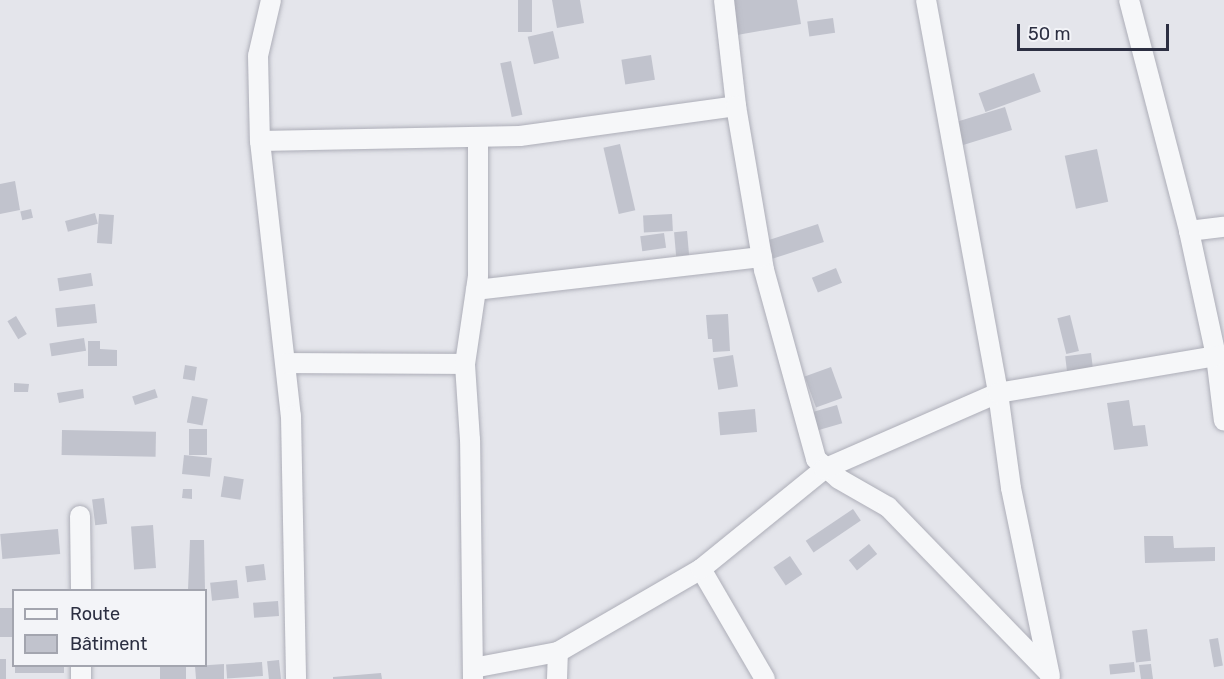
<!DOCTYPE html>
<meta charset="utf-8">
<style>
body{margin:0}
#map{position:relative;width:1224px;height:679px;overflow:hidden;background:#e4e5eb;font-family:Rubik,sans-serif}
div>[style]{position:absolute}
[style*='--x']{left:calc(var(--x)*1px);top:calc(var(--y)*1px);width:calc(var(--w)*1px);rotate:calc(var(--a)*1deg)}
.building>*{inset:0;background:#c1c3cd;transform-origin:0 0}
.roads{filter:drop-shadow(0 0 2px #adaeb8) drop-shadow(0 0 2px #adaeb8)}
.minor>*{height:20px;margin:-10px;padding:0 10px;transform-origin:10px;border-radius:10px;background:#f6f7f9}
span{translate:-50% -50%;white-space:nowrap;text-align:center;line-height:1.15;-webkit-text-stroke:6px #f3f4f8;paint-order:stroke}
.legend{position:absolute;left:12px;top:589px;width:195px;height:78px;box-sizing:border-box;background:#f3f4f8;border:2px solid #a3a5af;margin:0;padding:8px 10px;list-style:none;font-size:18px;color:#2c2f42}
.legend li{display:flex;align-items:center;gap:12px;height:30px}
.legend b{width:30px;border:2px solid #a3a5af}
.scale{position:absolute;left:1017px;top:24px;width:152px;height:27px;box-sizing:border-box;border:3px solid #2c2f42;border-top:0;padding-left:8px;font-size:18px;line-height:21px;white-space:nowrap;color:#2c2f42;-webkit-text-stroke:4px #f3f4f8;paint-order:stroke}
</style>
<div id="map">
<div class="building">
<i style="left:518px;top:0;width:14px;height:32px"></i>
<i style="clip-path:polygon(552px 0,580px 0,584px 23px,557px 28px)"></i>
<i style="clip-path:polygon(731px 0,797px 0,801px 24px,737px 35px)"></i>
<i style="left:833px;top:18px;width:15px;height:26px;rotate:82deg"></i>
<i style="left:553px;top:31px;width:28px;height:26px;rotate:77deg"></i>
<i style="left:651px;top:55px;width:25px;height:30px;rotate:81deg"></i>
<i style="left:511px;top:61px;width:55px;height:11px;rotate:78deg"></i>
<i style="left:1034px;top:73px;width:20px;height:59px;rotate:70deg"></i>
<i style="left:1005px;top:107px;width:24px;height:52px;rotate:73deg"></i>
<i style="left:620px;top:144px;width:68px;height:17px;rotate:77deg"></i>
<i style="left:1097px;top:149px;width:54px;height:33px;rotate:78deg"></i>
<i style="clip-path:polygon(15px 181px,20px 210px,0 214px,0 184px)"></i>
<i style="left:31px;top:209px;width:9px;height:11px;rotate:77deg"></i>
<i style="left:95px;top:213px;width:11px;height:31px;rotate:75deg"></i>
<i style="left:99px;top:214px;width:15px;height:29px;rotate:4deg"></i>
<i style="left:672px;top:214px;width:17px;height:29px;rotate:87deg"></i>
<i style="left:818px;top:224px;width:19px;height:59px;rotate:72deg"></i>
<i style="left:687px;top:231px;width:24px;height:13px;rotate:85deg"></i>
<i style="left:664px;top:233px;width:15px;height:24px;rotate:82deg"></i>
<i style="left:836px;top:268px;width:16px;height:26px;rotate:68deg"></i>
<i style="left:91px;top:273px;width:13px;height:34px;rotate:81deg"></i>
<i style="left:95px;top:304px;width:19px;height:40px;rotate:84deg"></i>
<i style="clip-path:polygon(728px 314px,730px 351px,713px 352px,712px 339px,708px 339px,706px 315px)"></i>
<i style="left:1070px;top:315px;width:37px;height:13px;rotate:76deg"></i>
<i style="left:16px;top:316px;width:21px;height:10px;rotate:59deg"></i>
<i style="left:84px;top:338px;width:13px;height:35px;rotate:81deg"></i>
<i style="clip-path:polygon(88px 341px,100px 341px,100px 349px,117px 350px,117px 366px,88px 366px)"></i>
<i style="left:1091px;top:353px;width:17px;height:26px;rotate:83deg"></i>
<i style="left:733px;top:355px;width:32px;height:20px;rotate:81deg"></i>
<i style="left:185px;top:365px;width:12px;height:14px;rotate:9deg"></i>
<i style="left:831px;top:367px;width:33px;height:28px;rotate:70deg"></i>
<i style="clip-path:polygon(14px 383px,29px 384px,28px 392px,14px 392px)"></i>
<i style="clip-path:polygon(83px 389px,84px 398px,59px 403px,57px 393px)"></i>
<i style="left:155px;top:389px;width:9px;height:24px;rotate:72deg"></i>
<i style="left:192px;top:396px;width:16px;height:27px;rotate:11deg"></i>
<i style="clip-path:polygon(1129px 400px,1133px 426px,1145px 425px,1148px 446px,1114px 450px,1107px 403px)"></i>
<i style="left:837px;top:405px;width:19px;height:27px;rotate:74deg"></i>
<i style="left:755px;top:409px;width:23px;height:37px;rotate:85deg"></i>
<i style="left:189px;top:429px;width:18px;height:26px"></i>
<i style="left:62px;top:430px;width:94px;height:25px;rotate:1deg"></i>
<i style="left:184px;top:455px;width:28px;height:19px;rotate:6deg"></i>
<i style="left:224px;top:476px;width:20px;height:21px;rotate:9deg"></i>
<i style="clip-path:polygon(183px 489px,192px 489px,192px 499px,182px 498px)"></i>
<i style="left:104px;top:498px;width:26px;height:12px;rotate:83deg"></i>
<i style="left:853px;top:509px;width:14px;height:57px;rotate:56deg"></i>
<i style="left:153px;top:525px;width:43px;height:22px;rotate:86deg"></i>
<i style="left:58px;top:529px;width:25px;height:58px;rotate:85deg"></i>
<i style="clip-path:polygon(1144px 536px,1173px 536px,1174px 548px,1215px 547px,1215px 561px,1145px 563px)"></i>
<i style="clip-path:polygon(190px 540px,204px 540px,205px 590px,188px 590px)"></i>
<i style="left:869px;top:544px;width:13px;height:26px;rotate:51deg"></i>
<i style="left:790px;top:556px;width:22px;height:20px;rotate:56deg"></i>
<i style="left:264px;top:564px;width:16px;height:19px;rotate:83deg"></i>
<i style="left:237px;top:580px;width:18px;height:27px;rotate:84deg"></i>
<i style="left:278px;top:601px;width:15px;height:25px;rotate:86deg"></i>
<i style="left:14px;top:608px;width:29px;height:14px;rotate:90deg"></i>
<i style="left:1147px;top:629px;width:32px;height:15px;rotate:83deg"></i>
<i style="left:1218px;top:638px;width:28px;height:9px;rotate:80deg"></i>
<i style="left:0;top:659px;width:6px;height:20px"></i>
<i style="left:279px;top:660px;width:19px;height:12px;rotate:84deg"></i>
<i style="left:262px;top:662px;width:14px;height:36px;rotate:86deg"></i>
<i style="left:1134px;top:662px;width:10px;height:25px;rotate:84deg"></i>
<i style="clip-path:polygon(224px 664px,224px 679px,196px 679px,195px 666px)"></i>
<i style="clip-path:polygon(1151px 664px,1153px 679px,1141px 679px,1139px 665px)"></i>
<i style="left:15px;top:666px;width:49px;height:7px"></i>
<i style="left:160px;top:666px;width:26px;height:13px"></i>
<i style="clip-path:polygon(381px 673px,382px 679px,333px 679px,333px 677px)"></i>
</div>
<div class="roads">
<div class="minor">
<i style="--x:271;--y:0;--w:57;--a:103.1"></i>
<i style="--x:258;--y:56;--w:85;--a:88.7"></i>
<i style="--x:260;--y:141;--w:277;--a:83.6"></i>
<i style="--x:291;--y:416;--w:263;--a:88.9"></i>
<i style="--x:724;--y:0;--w:107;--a:83.5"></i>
<i style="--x:926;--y:0;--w:400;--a:79.6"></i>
<i style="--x:998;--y:393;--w:96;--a:82.2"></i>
<i style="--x:1011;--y:488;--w:192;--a:78.3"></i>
<i style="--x:1129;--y:0;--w:239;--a:75.4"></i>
<i style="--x:1189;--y:231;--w:128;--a:77.8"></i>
<i style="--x:1216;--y:356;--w:65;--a:83"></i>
<i style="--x:260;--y:141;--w:260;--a:-1.1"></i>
<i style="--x:520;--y:136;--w:218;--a:-7.9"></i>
<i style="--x:736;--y:106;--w:166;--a:80.3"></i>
<i style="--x:764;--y:270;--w:196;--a:74.6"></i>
<i style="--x:816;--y:459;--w:30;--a:41"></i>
<i style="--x:839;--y:479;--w:56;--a:29.7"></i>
<i style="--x:888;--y:507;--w:230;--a:45.9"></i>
<i style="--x:1189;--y:231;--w:35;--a:-7"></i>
<i style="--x:476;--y:290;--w:288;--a:-6.6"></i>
<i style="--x:286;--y:363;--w:179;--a:0.3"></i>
<i style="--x:80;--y:516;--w:74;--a:89.2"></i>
<i style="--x:701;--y:569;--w:127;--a:59.8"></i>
<i style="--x:81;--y:666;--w:13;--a:90"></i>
<i style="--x:473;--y:668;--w:86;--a:-10.7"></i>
<i style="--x:558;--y:652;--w:165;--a:-30.1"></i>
<i style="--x:701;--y:569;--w:159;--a:-39.1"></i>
<i style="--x:824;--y:469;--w:190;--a:-23.6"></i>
<i style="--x:998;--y:393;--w:221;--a:-9.6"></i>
<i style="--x:473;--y:679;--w:239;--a:-90.7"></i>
<i style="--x:470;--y:440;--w:76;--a:-93.8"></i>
<i style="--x:465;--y:364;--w:89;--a:-81.6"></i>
<i style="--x:478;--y:276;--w:138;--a:-90"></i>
<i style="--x:557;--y:679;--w:27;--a:-88"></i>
</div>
</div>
<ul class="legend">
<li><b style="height:8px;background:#f6f7f9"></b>Route</li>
<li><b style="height:16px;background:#c1c3cd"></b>Bâtiment</li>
</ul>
<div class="scale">50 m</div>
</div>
